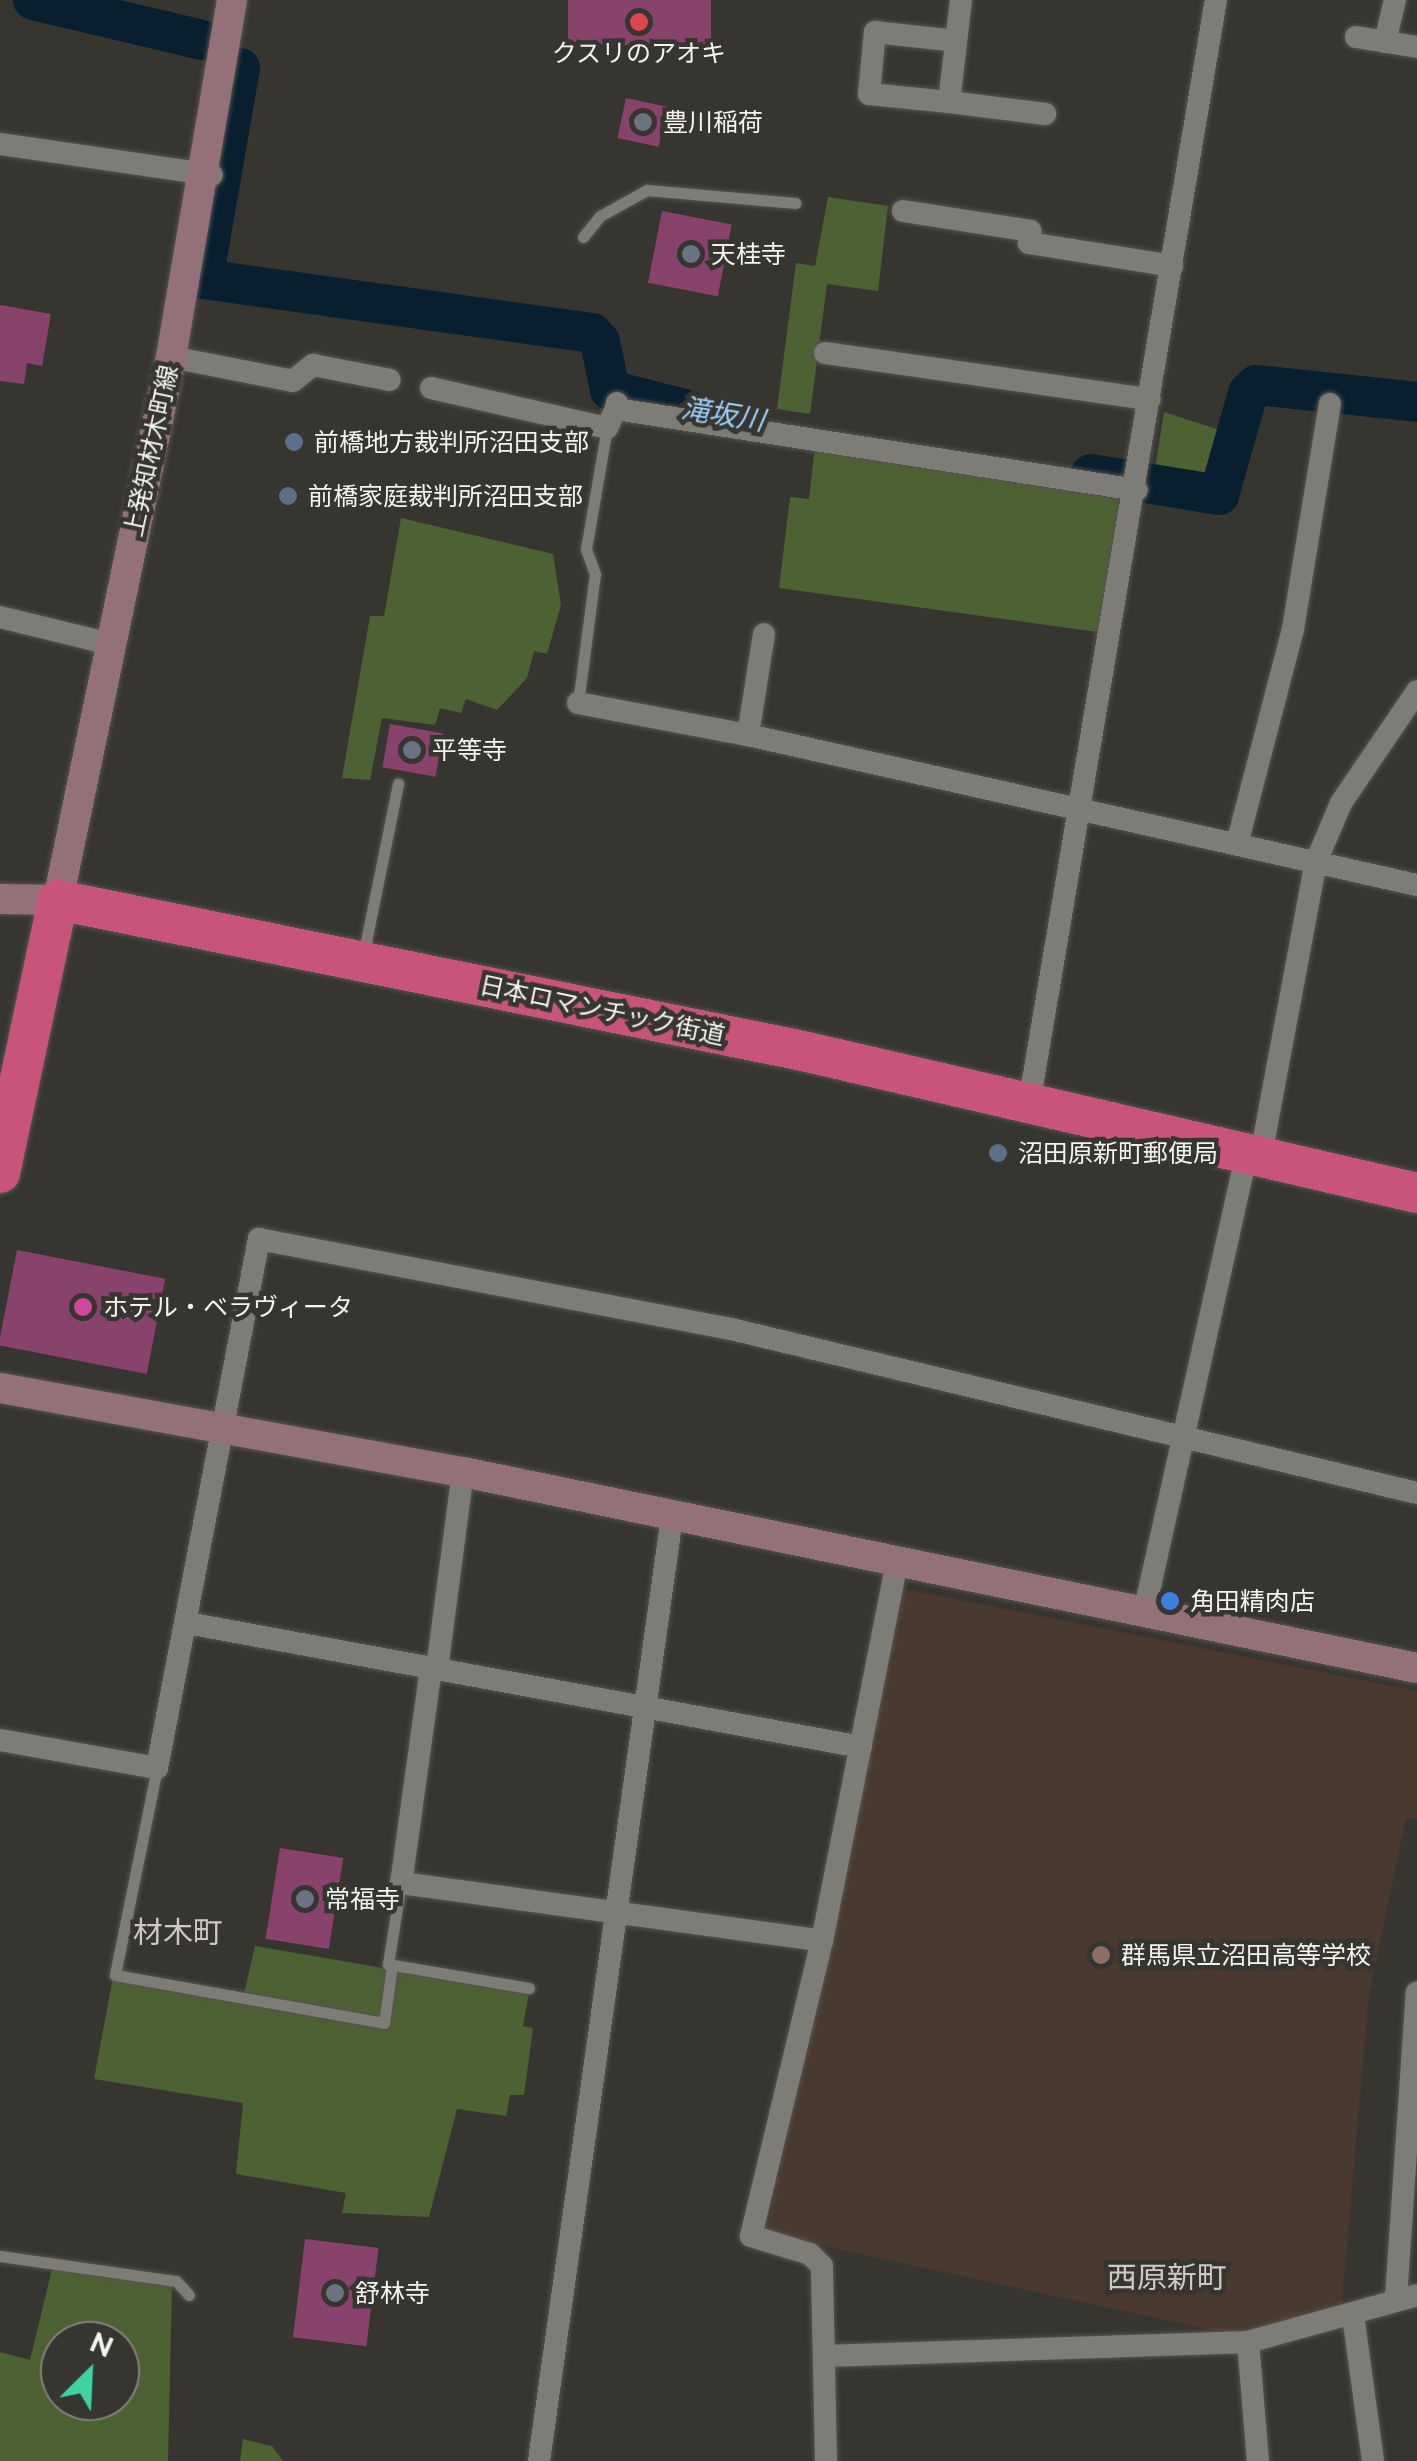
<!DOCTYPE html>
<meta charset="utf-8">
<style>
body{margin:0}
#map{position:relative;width:1417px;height:2461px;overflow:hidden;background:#373530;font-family:Raleway,"Noto Sans JP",sans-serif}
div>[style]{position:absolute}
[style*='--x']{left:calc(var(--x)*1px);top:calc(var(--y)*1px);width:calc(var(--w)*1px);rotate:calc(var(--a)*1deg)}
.education>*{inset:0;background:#4a392e}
.green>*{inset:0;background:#4d6232}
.river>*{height:40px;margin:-20px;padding:0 20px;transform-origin:20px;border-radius:20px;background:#081f30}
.building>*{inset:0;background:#88436c;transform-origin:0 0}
.roads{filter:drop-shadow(0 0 2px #565450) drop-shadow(0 0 2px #565450)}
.lane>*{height:11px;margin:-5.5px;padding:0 5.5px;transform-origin:5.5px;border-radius:5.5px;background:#7e7c76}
.street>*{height:22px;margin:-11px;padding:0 11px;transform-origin:11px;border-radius:11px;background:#7e7c76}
.secondary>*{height:30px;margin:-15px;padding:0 15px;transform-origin:15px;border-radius:15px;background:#947078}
.highway>*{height:40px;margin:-20px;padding:0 20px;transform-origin:20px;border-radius:20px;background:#c8547b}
.dots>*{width:28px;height:28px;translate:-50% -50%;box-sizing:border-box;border:5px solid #373530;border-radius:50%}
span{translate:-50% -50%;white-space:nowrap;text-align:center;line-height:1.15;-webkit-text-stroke:9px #373530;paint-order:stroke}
.poi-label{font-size:25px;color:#f5f3f0}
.left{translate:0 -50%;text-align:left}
.street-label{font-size:25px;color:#f5f3f0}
.water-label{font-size:28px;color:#9bd1fc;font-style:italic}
.quarter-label{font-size:30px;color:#ccc9c3}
.north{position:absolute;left:40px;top:2321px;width:100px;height:100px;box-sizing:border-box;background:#373530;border:2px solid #83817d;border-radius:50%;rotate:24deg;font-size:28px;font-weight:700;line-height:40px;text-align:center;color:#f5f3f0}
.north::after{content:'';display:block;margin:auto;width:35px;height:45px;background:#3dd4a3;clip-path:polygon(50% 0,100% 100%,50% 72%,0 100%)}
</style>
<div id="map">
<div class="education">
<i style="clip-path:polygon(904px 1589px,1417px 1691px,1417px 1820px,1406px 1818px,1369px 1994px,1341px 2313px,1240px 2336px,772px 2235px,768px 2225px)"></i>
</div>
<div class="green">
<i style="clip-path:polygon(828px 197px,888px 206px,878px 291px,827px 284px,810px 414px,777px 409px,796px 263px,815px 266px)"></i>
<i style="clip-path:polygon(1164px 412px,1226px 432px,1210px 488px,1154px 475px)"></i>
<i style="clip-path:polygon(815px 446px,1129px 498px,1105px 633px,779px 588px,790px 497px,809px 499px)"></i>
<i style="clip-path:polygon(401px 518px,553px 554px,561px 605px,547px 654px,534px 651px,527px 678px,497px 710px,466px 699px,461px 713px,440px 708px,435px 725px,382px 718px,370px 780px,342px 778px,370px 616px,384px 616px)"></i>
<i style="clip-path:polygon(255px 1946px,529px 1993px,523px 2026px,533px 2028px,524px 2095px,510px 2095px,506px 2116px,457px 2109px,429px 2217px,342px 2213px,346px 2193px,236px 2174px,243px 2103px,94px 2079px,113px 1977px,242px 2002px)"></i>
<i style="clip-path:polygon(evenodd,52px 2269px,172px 2286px,168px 2461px,0 2461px,0 2352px,30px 2360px,52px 2269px,60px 2341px,120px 2341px,120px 2401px,60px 2401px,60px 2341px)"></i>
<i style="clip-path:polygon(243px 2439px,272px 2446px,283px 2461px,240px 2461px)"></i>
</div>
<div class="river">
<i style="--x:33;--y:0;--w:174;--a:13.3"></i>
<i style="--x:240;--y:68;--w:214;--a:99.9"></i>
<i style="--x:203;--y:279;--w:393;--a:7.9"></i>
<i style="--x:592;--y:333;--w:12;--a:48"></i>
<i style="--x:600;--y:342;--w:49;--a:78.2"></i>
<i style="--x:610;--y:390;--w:81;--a:14.4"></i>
<i style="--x:1091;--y:474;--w:130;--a:9.3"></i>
<i style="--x:1219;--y:495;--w:106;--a:-74.1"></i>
<i style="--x:1248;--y:393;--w:11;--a:-45"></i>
<i style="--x:1256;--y:385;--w:162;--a:6"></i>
</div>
<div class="building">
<i style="left:568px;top:0;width:143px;height:45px"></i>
<i style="left:626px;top:98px;width:42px;height:41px;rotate:12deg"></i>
<i style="left:662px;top:211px;width:71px;height:73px;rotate:11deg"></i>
<i style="clip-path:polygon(0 305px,51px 314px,42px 366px,27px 363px,24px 384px,0 381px)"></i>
<i style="left:390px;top:724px;width:54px;height:44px;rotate:10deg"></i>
<i style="left:17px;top:1250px;width:151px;height:97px;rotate:11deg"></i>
<i style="left:280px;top:1848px;width:64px;height:92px;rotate:9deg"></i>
<i style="left:305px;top:2239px;width:74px;height:99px;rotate:7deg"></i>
</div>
<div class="roads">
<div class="lane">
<i style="--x:583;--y:237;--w:27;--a:-51"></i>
<i style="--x:600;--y:216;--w:54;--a:-29"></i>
<i style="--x:647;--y:190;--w:149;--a:5"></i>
<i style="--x:578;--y:703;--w:130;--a:-82.5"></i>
<i style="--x:595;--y:574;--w:27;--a:-110"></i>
<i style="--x:586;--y:549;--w:123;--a:-80.2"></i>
<i style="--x:363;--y:956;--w:176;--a:-78.5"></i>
<i style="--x:157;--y:1768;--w:211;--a:101.5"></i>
<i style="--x:115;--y:1975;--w:273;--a:10.1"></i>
<i style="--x:384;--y:2023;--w:58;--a:-82"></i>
<i style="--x:401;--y:1883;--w:82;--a:99.1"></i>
<i style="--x:388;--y:1964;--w:143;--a:9.7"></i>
<i style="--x:0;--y:2256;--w:178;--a:8.1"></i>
<i style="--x:176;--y:2281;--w:19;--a:47"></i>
</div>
<div class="street">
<i style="--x:961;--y:0;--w:103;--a:96.7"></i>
<i style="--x:949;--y:102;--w:97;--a:7.1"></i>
<i style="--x:1356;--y:37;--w:62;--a:9.3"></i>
<i style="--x:1385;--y:42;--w:43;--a:-76.6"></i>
<i style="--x:949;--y:102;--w:80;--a:-174.3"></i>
<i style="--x:869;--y:94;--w:62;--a:-84.5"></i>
<i style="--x:875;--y:32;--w:81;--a:6.3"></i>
<i style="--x:0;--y:144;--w:214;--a:8.3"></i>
<i style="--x:903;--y:211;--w:129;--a:8.9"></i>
<i style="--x:1030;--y:231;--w:12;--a:95"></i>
<i style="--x:1029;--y:243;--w:145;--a:9.1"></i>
<i style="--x:825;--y:353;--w:328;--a:8.1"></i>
<i style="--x:171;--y:357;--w:124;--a:11.1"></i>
<i style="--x:293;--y:381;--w:26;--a:-39"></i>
<i style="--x:313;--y:365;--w:78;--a:11"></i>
<i style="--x:431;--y:388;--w:180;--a:12.8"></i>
<i style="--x:607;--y:428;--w:21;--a:-65"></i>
<i style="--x:617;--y:403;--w:6;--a:99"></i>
<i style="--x:616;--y:409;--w:527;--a:8.84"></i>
<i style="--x:0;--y:617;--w:114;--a:13.7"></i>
<i style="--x:578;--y:703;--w:173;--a:10.7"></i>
<i style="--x:748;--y:735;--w:686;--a:12.64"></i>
<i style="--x:748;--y:735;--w:102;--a:-81"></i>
<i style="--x:1237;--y:844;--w:222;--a:-75.4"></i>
<i style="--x:1293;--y:629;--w:228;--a:-80.7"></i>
<i style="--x:1029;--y:1104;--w:1120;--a:-80.39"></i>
<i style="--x:1261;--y:1155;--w:298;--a:-79.4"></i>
<i style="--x:1316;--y:862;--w:64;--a:-67"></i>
<i style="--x:1341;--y:803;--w:135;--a:-55.8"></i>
<i style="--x:1144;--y:1613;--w:473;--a:-77.4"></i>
<i style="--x:187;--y:1623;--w:685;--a:10.42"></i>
<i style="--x:431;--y:1668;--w:217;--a:97.9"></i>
<i style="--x:401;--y:1883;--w:425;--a:7.8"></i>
<i style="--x:437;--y:1669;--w:199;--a:-82.5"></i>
<i style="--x:0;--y:1740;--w:159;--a:10.1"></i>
<i style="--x:157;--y:1768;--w:539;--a:-79.09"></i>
<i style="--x:259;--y:1239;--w:476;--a:10.8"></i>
<i style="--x:727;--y:1328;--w:709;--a:13.45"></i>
<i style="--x:1396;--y:2298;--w:306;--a:-86.1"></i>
<i style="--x:1353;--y:2315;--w:147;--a:82.2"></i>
<i style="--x:1248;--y:2342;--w:119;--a:85.2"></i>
<i style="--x:828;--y:2356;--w:420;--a:-1.9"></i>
<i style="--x:1248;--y:2342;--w:175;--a:-15.5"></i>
<i style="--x:539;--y:2461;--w:953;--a:-81.98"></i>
<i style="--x:826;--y:2461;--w:195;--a:-91.2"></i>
<i style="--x:822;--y:2266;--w:17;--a:-135"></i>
<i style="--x:810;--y:2254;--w:62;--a:-163"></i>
<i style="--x:751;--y:2236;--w:303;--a:-76.5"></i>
<i style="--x:822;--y:1941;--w:382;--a:-78.8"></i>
</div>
<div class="secondary">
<i style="--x:0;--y:899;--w:58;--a:1"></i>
<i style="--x:58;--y:900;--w:555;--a:-78.24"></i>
<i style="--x:171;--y:357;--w:362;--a:-80.3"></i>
<i style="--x:0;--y:1388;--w:471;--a:10.3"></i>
<i style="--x:463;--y:1472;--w:974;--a:11.61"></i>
</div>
<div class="highway">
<i style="--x:0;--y:1173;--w:279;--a:-78"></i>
<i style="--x:58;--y:900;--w:760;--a:11.46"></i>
<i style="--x:803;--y:1051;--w:630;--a:13.02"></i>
</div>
</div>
<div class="dots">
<i style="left:639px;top:22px;background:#e0444e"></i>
<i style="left:643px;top:122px;background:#6b7280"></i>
<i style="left:691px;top:254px;background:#6b7280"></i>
<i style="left:294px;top:442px;background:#5c6f8a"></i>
<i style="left:288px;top:496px;background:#5c6f8a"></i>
<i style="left:412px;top:750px;background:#6b7280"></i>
<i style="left:998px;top:1153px;background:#5c6f8a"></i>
<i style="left:83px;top:1307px;background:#d1479c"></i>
<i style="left:1170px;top:1601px;background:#3f7fe0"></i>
<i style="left:305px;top:1899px;background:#6b7280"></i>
<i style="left:1101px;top:1955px;background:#8d6e63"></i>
<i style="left:335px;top:2293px;background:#6b7280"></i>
</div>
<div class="poi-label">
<span style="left:639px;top:53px">クスリのアオキ</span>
<span class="left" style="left:663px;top:122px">豊川稲荷</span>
<span class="left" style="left:711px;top:254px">天桂寺</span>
<span class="left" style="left:314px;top:442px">前橋地方裁判所沼田支部</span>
<span class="left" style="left:308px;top:496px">前橋家庭裁判所沼田支部</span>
<span class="left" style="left:432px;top:750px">平等寺</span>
<span class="left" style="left:1018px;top:1153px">沼田原新町郵便局</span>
<span class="left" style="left:103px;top:1307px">ホテル・ベラヴィータ</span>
<span class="left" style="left:1190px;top:1601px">角田精肉店</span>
<span class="left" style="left:325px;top:1899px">常福寺</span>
<span class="left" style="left:1121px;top:1955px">群馬県立沼田高等学校</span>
<span class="left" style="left:355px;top:2293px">舒林寺</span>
</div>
<div class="street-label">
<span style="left:151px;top:451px;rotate:-78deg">上発知材木町線</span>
<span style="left:602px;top:1010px;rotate:12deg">日本ロマンチック街道</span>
</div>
<div class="water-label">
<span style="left:723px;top:415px;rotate:9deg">滝坂川</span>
</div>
<div class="quarter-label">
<span style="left:178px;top:1933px">材木町</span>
<span style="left:1167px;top:2278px">西原新町</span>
</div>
<div class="north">N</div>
</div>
